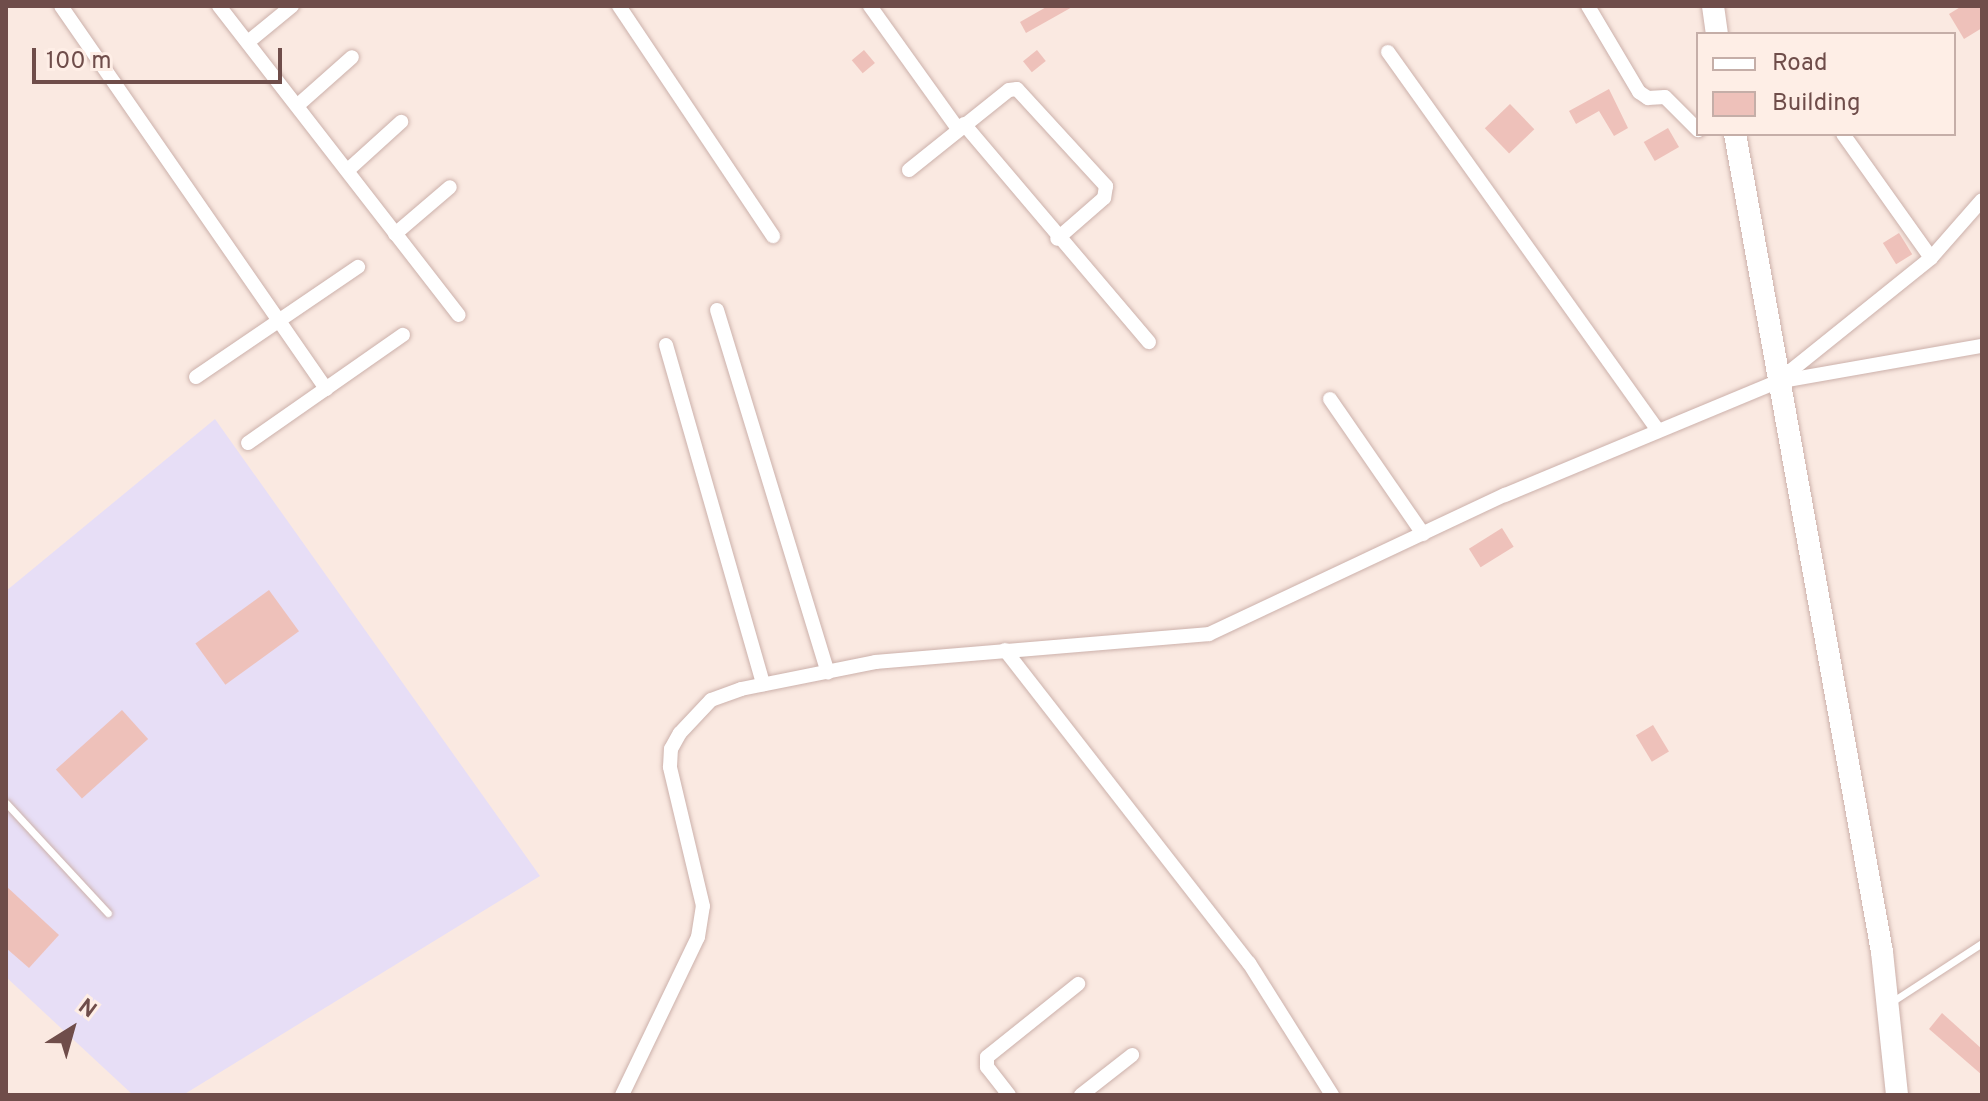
<!DOCTYPE html>
<style>
body{margin:0}
#map{position:relative;width:1988px;height:1101px;overflow:hidden;background:#fae9e1;font-family:Overpass,sans-serif}
div>[style]{position:absolute}
[style*='--x']{left:calc(var(--x)*1px);top:calc(var(--y)*1px);width:calc(var(--w)*1px);rotate:calc(var(--a)*1deg)}
.education>*{inset:0;background:#e7def6}
.building>*{inset:0;background:#eec1ba;transform-origin:0 0}
.roads{filter:drop-shadow(0 0 2px #ccb1ab) drop-shadow(0 0 2px #ccb1ab)}
.service>*{height:7px;margin:-3.5px;padding:0 3.5px;transform-origin:3.5px;border-radius:3.5px;background:#fff}
.minor>*{height:14px;margin:-7px;padding:0 7px;transform-origin:7px;border-radius:7px;background:#fff}
.secondary>*{height:22px;margin:-11px;padding:0 11px;transform-origin:11px;border-radius:11px;background:#fff}
span{translate:-50% -50%;white-space:nowrap;text-align:center;line-height:1.15;-webkit-text-stroke:6px #feeee6;paint-order:stroke}
.frame{position:absolute;inset:0;border:8px solid #6f4d4a;pointer-events:none}
.legend{position:absolute;left:1696px;top:32px;width:260px;height:104px;box-sizing:border-box;background:#feeee6;border:2px solid #c5aea8;margin:0;padding:10px 14px;list-style:none;font-size:24px;color:#6f4d4a}
.legend li{display:flex;align-items:center;gap:16px;height:40px}
.legend b{width:40px;border:2px solid #c5aea8}
.north{position:absolute;left:32px;top:989px;width:80px;height:80px;-webkit-text-stroke:6px #feeee6;paint-order:stroke;rotate:37deg;font-size:22px;font-weight:700;line-height:32px;text-align:center;color:#6f4d4a}
.north::after{content:'';display:block;margin:auto;width:28px;height:36px;background:#6f4d4a;clip-path:polygon(50% 0,100% 100%,50% 72%,0 100%)}
.scale{position:absolute;left:32px;top:48px;width:250px;height:36px;box-sizing:border-box;border:4px solid #6f4d4a;border-top:0;padding-left:10px;font-size:24px;line-height:28px;white-space:nowrap;color:#6f4d4a;-webkit-text-stroke:6px #feeee6;paint-order:stroke}
</style>
<div id="map">
<div class="education">
<i style="clip-path:polygon(215px 419px,540px 876px,183px 1095px,133px 1095px,6px 977px,6px 591px)"></i>
</div>
<div class="building">
<i style="clip-path:polygon(1048px 6px,1074px 6px,1026px 33px,1020px 22px)"></i>
<i style="clip-path:polygon(1962px 6px,1979px 6px,1982px 11px,1982px 28px,1964px 39px,1949px 14px)"></i>
<i style="left:864px;top:50px;width:17px;height:16px;rotate:50deg"></i>
<i style="left:1037px;top:50px;width:14px;height:18px;rotate:51deg"></i>
<i style="clip-path:polygon(1609px 89px,1628px 128px,1614px 136px,1599px 111px,1576px 124px,1569px 111px)"></i>
<i style="left:1510px;top:104px;width:35px;height:35px;rotate:46deg"></i>
<i style="left:1668px;top:128px;width:22px;height:28px;rotate:60deg"></i>
<i style="left:1899px;top:233px;width:25px;height:19px;rotate:58deg"></i>
<i style="left:1502px;top:528px;width:22px;height:39px;rotate:58deg"></i>
<i style="left:269px;top:590px;width:51px;height:91px;rotate:54deg"></i>
<i style="left:122px;top:710px;width:39px;height:89px;rotate:48deg"></i>
<i style="left:1653px;top:725px;width:31px;height:20px;rotate:59deg"></i>
<i style="clip-path:polygon(6px 886px,59px 935px,29px 968px,6px 948px)"></i>
<i style="clip-path:polygon(1942px 1013px,1982px 1049px,1982px 1075px,1929px 1029px)"></i>
</div>
<div class="roads">
<div class="service">
<i style="--x:6;--y:803;--w:150;--a:47.2"></i>
<i style="--x:1890;--y:1003;--w:110;--a:-33.1"></i>
</div>
<div class="minor">
<i style="--x:61;--y:6;--w:466;--a:55.3"></i>
<i style="--x:219;--y:6;--w:391;--a:52.2"></i>
<i style="--x:619;--y:6;--w:277;--a:56.2"></i>
<i style="--x:870;--y:6;--w:151;--a:54.4"></i>
<i style="--x:1588;--y:6;--w:100;--a:59.3"></i>
<i style="--x:1639;--y:92;--w:11;--a:34"></i>
<i style="--x:1648;--y:98;--w:17;--a:-3"></i>
<i style="--x:1665;--y:97;--w:47;--a:45"></i>
<i style="--x:248;--y:42;--w:57;--a:-39.3"></i>
<i style="--x:1388;--y:52;--w:465;--a:54.5"></i>
<i style="--x:298;--y:105;--w:72;--a:-41.6"></i>
<i style="--x:964;--y:124;--w:286;--a:49.7"></i>
<i style="--x:1843;--y:134;--w:152;--a:54.6"></i>
<i style="--x:348;--y:170;--w:72;--a:-42.2"></i>
<i style="--x:909;--y:170;--w:128;--a:-38.7"></i>
<i style="--x:1009;--y:90;--w:8;--a:-7"></i>
<i style="--x:1017;--y:89;--w:132;--a:47.5"></i>
<i style="--x:1106;--y:186;--w:12;--a:99"></i>
<i style="--x:1104;--y:198;--w:62;--a:138.9"></i>
<i style="--x:395;--y:234;--w:72;--a:-40.5"></i>
<i style="--x:717;--y:310;--w:379;--a:73"></i>
<i style="--x:666;--y:345;--w:353;--a:74"></i>
<i style="--x:196;--y:377;--w:196;--a:-34.2"></i>
<i style="--x:1778;--y:381;--w:196;--a:-38.8"></i>
<i style="--x:1931;--y:258;--w:77;--a:-48.7"></i>
<i style="--x:1330;--y:399;--w:164;--a:55.4"></i>
<i style="--x:248;--y:443;--w:189;--a:-34.9"></i>
<i style="--x:1005;--y:650;--w:397;--a:52.1"></i>
<i style="--x:1249;--y:963;--w:156;--a:57.8"></i>
<i style="--x:622;--y:1095;--w:175;--a:-64.3"></i>
<i style="--x:698;--y:937;--w:31;--a:-81"></i>
<i style="--x:703;--y:906;--w:143;--a:-103.4"></i>
<i style="--x:670;--y:767;--w:18;--a:-87"></i>
<i style="--x:671;--y:749;--w:18;--a:-61"></i>
<i style="--x:680;--y:733;--w:45;--a:-46.8"></i>
<i style="--x:711;--y:700;--w:32;--a:-20"></i>
<i style="--x:741;--y:689;--w:138;--a:-11.3"></i>
<i style="--x:876;--y:662;--w:334;--a:-4.8"></i>
<i style="--x:1209;--y:634;--w:327;--a:-25.2"></i>
<i style="--x:1505;--y:495;--w:295;--a:-22.6"></i>
<i style="--x:1777;--y:382;--w:208;--a:-10"></i>
<i style="--x:1009;--y:1095;--w:36;--a:-128"></i>
<i style="--x:987;--y:1067;--w:10;--a:-90"></i>
<i style="--x:987;--y:1057;--w:117;--a:-38.7"></i>
<i style="--x:1081;--y:1095;--w:65;--a:-38.1"></i>
</div>
<div class="secondary">
<i style="--x:1713;--y:6;--w:28;--a:82"></i>
<i style="--x:1735;--y:134;--w:831;--a:79.81"></i>
<i style="--x:1882;--y:952;--w:144;--a:84"></i>
</div>
</div>
<div class="frame"></div>
<ul class="legend">
<li><b style="height:10px;background:#fff"></b>Road</li>
<li><b style="height:22px;background:#eec1ba"></b>Building</li>
</ul>
<div class="north">N</div>
<div class="scale">100 m</div>
</div>
